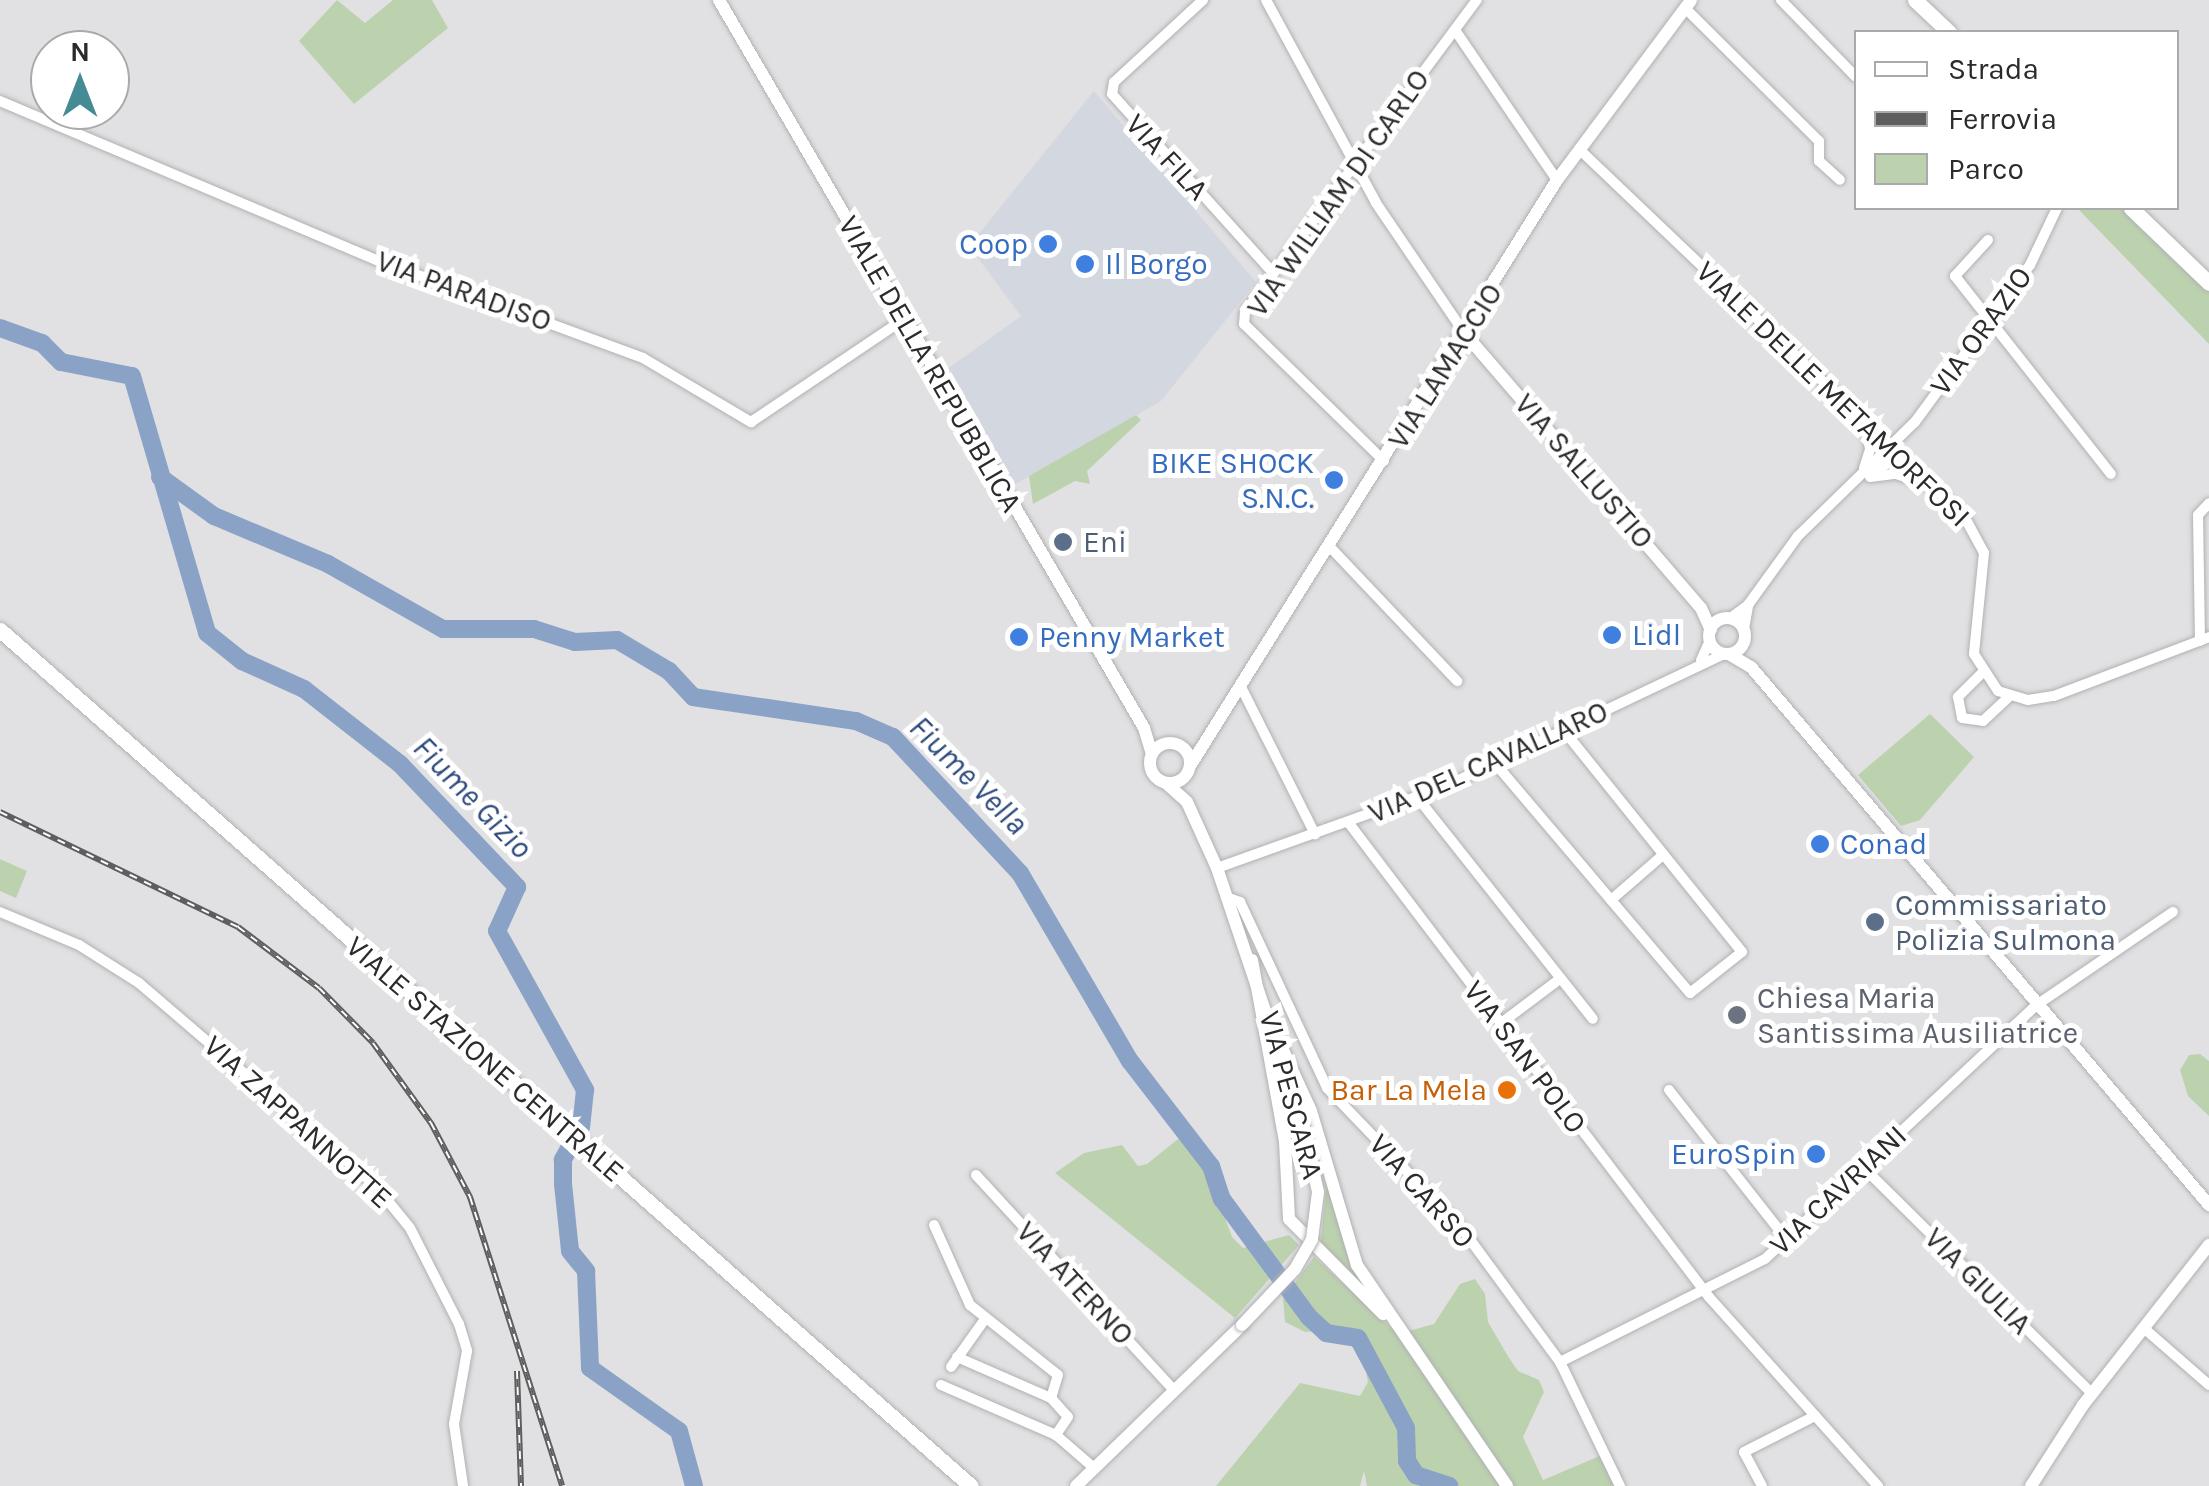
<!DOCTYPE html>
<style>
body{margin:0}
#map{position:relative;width:2209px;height:1486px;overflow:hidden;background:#e1e1e3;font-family:Karla,sans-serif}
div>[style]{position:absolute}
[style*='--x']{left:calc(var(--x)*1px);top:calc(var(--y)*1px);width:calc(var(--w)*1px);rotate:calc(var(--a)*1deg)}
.built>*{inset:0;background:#d3d7df}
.green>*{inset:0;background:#bcd2af}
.river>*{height:18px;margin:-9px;padding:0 9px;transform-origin:9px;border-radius:9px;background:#8ba2c7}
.roads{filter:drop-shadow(0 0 2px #b0b1b2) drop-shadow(0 0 2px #b0b1b2)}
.minor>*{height:10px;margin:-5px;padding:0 5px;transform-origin:5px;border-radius:5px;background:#fff}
.tertiary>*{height:12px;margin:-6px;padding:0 6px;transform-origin:6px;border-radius:6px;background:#fff}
.tertiary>.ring{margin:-6px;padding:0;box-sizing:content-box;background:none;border:12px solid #fff;border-radius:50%}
.secondary>*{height:15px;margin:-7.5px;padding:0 7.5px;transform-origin:7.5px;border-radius:7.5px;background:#fff}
.rail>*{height:6px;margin-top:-3px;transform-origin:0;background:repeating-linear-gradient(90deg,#fff 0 8px,#5e5e5f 0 16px);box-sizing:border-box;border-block:2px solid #5e5e5f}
.bridges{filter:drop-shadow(0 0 2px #b0b1b2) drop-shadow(0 0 2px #b0b1b2)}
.tertiary-bridge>*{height:12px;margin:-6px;padding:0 6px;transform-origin:6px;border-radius:6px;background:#fff}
.dots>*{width:28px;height:28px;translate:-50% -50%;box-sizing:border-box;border:5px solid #fff;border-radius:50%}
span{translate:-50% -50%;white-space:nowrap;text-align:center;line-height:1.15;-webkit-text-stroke:10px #fff;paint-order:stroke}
.street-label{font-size:30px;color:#2b2b2c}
.shop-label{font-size:30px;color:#366cbe}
.right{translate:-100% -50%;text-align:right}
.left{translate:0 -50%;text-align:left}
.service-label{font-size:30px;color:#4e5e75}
.worship-label{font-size:30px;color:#5b616d}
.food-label{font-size:30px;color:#c56008}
.water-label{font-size:32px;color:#2c4a7b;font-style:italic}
.legend{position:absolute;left:1854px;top:30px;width:325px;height:180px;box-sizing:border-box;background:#fff;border:2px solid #aaaaab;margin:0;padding:12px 18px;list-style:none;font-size:30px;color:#2b2b2c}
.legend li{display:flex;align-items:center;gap:20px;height:50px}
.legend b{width:50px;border:2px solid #aaaaab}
.north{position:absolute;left:30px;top:30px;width:100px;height:100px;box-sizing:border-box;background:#fff;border:2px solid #aaaaab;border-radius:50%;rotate:0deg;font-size:28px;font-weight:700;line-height:40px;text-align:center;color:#2b2b2c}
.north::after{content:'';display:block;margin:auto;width:35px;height:45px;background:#448b93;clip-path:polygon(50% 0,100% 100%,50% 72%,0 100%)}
</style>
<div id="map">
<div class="built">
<i style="clip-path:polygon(1094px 91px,1256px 282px,1161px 401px,1012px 486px,943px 372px,1021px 316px,969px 246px)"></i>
</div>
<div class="green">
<i style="clip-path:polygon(337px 0,365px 23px,393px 0,432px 0,448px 28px,354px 104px,299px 41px)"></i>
<i style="clip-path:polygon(2077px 208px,2123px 208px,2209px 290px,2209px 344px)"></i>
<i style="clip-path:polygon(1136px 415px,1141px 420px,1087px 471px,1090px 484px,1075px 481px,1033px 504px,1029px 476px)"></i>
<i style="clip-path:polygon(1930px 714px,1974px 757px,1920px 820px,1901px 826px,1858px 775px)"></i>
<i style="clip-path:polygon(0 859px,27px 871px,16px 898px,0 891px)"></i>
<i style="clip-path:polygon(2200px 1054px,2209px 1061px,2209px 1116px,2188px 1096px,2180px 1070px,2189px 1055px)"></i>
<i style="clip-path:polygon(1183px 1135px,1206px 1166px,1232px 1237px,1243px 1248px,1289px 1235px,1299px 1245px,1235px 1318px,1055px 1173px,1084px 1153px,1122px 1145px,1138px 1166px,1147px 1164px)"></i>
<i style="clip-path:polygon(1327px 1181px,1381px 1306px,1320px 1249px)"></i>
<i style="clip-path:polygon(1314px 1257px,1401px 1337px,1503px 1486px,1367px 1486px,1364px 1471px,1360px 1486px,1216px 1486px,1300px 1383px,1360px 1396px,1368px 1382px,1362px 1354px,1333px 1330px,1305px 1332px,1285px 1322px,1283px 1299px)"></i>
<i style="clip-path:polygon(1475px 1279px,1485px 1294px,1488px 1322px,1509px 1358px,1518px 1371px,1539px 1380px,1544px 1392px,1523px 1437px,1543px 1480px,1602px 1455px,1618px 1486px,1511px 1486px,1405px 1332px,1434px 1324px,1460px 1284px)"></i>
</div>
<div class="river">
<i style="--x:0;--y:328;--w:45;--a:19.7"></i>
<i style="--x:42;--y:343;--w:27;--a:45"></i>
<i style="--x:61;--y:362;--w:72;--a:11.2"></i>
<i style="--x:132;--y:376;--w:268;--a:73.7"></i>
<i style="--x:207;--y:633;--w:45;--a:38.7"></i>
<i style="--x:242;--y:661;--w:68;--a:24.3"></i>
<i style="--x:304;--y:689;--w:122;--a:38"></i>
<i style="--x:400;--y:764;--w:170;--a:46.4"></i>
<i style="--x:517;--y:887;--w:48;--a:114.4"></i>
<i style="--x:497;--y:931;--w:182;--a:61"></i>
<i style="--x:585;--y:1090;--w:37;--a:96"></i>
<i style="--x:581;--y:1127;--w:38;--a:119"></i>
<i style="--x:563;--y:1160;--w:24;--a:90"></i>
<i style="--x:563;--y:1184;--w:67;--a:84"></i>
<i style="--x:570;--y:1251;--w:26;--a:51"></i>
<i style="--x:586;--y:1271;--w:97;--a:87.6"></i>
<i style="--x:590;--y:1368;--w:109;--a:35.3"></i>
<i style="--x:679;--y:1431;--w:57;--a:74.7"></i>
<i style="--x:160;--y:477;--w:67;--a:35.8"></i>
<i style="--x:214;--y:516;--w:124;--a:22.8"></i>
<i style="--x:328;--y:564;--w:132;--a:29.5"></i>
<i style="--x:443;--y:629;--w:91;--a:0"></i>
<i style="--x:534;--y:629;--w:43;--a:17.6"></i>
<i style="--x:575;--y:642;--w:42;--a:-2.7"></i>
<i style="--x:617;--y:640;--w:61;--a:30.8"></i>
<i style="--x:669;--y:671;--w:35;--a:47"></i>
<i style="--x:693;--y:697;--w:165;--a:8.4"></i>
<i style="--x:856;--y:721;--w:40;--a:23.4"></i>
<i style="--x:893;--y:737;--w:186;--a:47"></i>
<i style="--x:1020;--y:873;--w:218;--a:59.7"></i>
<i style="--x:1130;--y:1061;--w:133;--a:52.4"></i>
<i style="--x:1211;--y:1166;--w:35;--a:72"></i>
<i style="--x:1222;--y:1199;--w:147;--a:53.6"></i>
<i style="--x:1309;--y:1317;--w:23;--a:43"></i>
<i style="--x:1326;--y:1333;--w:32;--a:9"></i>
<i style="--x:1358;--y:1338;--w:102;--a:61.9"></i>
<i style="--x:1406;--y:1428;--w:33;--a:88"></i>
<i style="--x:1407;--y:1461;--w:17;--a:57"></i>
<i style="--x:1416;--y:1475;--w:35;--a:18"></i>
</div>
<div class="roads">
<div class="minor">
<i style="--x:1203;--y:0;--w:121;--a:137.3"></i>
<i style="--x:1114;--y:82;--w:12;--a:99"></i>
<i style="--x:1112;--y:94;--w:241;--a:48"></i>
<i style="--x:1266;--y:0;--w:231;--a:61.5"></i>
<i style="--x:1376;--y:203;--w:158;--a:55.8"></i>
<i style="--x:1781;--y:0;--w:107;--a:45.8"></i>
<i style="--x:1685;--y:8;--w:189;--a:44.8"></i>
<i style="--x:1819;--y:141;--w:20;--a:90"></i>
<i style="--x:1819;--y:161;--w:28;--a:42"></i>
<i style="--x:1455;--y:30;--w:181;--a:55.8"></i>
<i style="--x:0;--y:101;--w:409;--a:22.9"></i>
<i style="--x:377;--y:260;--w:283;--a:20.2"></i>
<i style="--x:643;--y:358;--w:126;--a:30.7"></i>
<i style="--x:751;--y:422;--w:183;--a:-33.9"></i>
<i style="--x:1579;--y:149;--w:532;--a:43.63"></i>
<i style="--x:1964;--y:516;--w:42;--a:61.6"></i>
<i style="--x:1984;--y:553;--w:101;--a:95.7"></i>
<i style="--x:1974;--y:654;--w:44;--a:57"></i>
<i style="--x:1998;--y:691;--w:31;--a:17"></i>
<i style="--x:2028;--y:700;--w:26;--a:-9"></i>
<i style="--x:2054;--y:696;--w:166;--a:-20.8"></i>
<i style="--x:1988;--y:240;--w:49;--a:132.5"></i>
<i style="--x:1955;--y:276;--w:252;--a:51.8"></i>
<i style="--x:1384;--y:461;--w:196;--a:-135.6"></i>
<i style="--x:1244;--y:324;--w:12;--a:-85"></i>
<i style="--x:1245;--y:312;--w:389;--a:-53.4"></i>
<i style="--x:1864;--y:468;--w:20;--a:-72"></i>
<i style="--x:1870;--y:449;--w:27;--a:-100"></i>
<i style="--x:1875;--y:473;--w:21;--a:-39"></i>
<i style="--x:1891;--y:460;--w:12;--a:-81"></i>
<i style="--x:1870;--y:477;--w:26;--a:-7"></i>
<i style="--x:1896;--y:474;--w:33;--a:18"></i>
<i style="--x:1330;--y:547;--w:185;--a:46.5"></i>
<i style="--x:1729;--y:619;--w:24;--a:-36"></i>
<i style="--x:1748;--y:605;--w:85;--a:-54.1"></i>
<i style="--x:1798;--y:536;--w:163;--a:-44.3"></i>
<i style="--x:1915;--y:422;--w:195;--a:-53.8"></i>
<i style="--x:2030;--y:265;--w:63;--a:-64.7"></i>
<i style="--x:1744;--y:629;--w:23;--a:-80"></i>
<i style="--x:2200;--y:641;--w:126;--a:-90.9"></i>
<i style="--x:2198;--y:515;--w:16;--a:-47"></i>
<i style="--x:1701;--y:660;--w:21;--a:-65"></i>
<i style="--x:1981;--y:674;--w:33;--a:135"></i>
<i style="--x:1958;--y:697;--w:21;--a:79"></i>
<i style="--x:1962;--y:718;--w:21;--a:8"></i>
<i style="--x:1983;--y:721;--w:35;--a:-43"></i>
<i style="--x:1241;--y:687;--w:165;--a:63.3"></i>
<i style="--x:1494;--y:762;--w:303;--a:49.7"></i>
<i style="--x:1690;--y:993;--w:66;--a:-38.3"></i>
<i style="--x:1742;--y:952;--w:287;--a:-128.8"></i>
<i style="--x:1417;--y:797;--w:283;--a:51.6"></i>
<i style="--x:1348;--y:822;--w:597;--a:52.77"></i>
<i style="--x:1709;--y:1297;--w:254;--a:48.2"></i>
<i style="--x:1217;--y:868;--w:243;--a:-19.7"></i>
<i style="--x:1446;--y:786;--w:308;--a:-25.4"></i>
<i style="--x:1229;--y:898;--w:12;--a:20"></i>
<i style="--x:1240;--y:902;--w:205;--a:64.9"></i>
<i style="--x:1327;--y:1088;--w:197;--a:46.2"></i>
<i style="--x:1463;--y:1230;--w:164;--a:53.7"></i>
<i style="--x:1560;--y:1362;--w:138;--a:64.2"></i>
<i style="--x:1611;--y:900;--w:69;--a:-40.9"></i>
<i style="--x:0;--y:912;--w:86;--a:22.7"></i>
<i style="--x:79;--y:945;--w:71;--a:32.3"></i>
<i style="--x:139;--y:983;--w:311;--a:40.6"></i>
<i style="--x:375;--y:1185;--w:55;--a:50.9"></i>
<i style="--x:410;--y:1228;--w:108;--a:63"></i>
<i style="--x:459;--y:1324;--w:28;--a:73"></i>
<i style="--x:467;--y:1351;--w:74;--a:100.1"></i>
<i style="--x:454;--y:1424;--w:63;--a:81.7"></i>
<i style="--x:1500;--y:1024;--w:76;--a:-37"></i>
<i style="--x:1669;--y:1090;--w:191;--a:51.8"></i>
<i style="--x:1864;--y:1168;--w:321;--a:44.7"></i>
<i style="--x:976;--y:1175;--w:292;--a:47.4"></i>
<i style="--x:934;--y:1225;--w:88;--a:65.8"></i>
<i style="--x:970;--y:1305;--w:112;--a:38.5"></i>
<i style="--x:1058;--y:1375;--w:24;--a:107"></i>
<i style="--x:1051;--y:1398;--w:25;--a:48"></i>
<i style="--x:1068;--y:1417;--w:22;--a:124"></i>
<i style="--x:2146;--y:1330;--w:84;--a:41.1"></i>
<i style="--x:957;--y:1357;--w:103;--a:23.6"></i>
<i style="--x:1560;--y:1362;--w:229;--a:-26.7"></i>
<i style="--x:1765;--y:1259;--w:370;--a:-43.1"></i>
<i style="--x:2035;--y:1006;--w:167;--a:-34.3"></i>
<i style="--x:951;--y:1367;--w:59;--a:-54.7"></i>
<i style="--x:941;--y:1385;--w:125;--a:23.5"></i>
<i style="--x:1056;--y:1435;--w:50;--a:41"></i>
<i style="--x:1762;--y:1486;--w:38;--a:-118"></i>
<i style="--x:1744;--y:1452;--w:80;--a:-26.9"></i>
</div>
<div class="tertiary">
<i style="--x:719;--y:0;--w:843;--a:59.72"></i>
<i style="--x:1144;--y:728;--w:27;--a:73"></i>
<i style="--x:1466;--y:335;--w:360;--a:49.3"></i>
<i style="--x:1701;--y:608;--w:24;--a:66"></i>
<i class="ring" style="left:1709px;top:618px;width:24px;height:24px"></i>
<i style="--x:1729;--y:654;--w:26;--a:31"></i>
<i style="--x:1751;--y:667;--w:707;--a:49.59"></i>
<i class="ring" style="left:1150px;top:743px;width:28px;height:28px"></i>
<i style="--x:1190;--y:766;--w:691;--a:-57.94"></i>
<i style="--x:1557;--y:180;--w:224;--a:-53.3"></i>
<i style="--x:1166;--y:783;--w:28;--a:42"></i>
<i style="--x:1187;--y:802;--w:72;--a:65.6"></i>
<i style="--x:1217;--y:868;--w:269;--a:71.4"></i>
<i style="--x:1252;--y:960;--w:185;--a:79.7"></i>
<i style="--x:1285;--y:1142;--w:77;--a:87"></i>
<i style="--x:1289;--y:1219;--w:134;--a:45.3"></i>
<i style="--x:1277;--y:1037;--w:81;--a:65.3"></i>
<i style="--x:1311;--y:1111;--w:161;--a:73.4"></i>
<i style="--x:1357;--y:1265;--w:267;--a:55.8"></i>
<i style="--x:1076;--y:1486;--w:231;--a:-44.1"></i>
<i style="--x:2031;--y:1486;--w:96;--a:-57.3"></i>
<i style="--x:2083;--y:1405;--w:204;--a:-51.8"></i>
</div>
<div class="secondary">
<i style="--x:1915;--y:0;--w:47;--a:43.3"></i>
<i style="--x:2131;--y:208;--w:108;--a:43.9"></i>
<i style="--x:0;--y:630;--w:1294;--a:41.4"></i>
</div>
</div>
<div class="rail">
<i style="--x:0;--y:812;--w:264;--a:25.8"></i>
<i style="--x:238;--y:927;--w:101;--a:37"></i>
<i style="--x:319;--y:988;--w:77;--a:45.5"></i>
<i style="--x:373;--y:1043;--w:99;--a:54.1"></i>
<i style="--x:431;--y:1123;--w:84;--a:62.2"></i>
<i style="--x:470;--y:1197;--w:303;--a:72.3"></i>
<i style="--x:517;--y:1371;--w:115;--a:88"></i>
</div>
<div class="bridges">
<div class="tertiary-bridge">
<i style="--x:1242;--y:1325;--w:77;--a:-46.6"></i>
<i style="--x:1295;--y:1269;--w:34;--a:-60"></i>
<i style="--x:1312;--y:1239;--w:47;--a:-82.7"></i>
<i style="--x:1318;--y:1192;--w:71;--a:-102.3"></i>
</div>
</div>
<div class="dots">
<i style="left:1048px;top:244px;background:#3f7fe0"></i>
<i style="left:1085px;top:264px;background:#3f7fe0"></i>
<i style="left:1334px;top:480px;background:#3f7fe0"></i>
<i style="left:1063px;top:542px;background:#5c6f8a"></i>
<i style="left:1612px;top:635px;background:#3f7fe0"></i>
<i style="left:1019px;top:637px;background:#3f7fe0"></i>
<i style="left:1820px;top:844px;background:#3f7fe0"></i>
<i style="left:1875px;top:922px;background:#5c6f8a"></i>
<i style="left:1737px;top:1015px;background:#6b7280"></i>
<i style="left:1507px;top:1090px;background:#e8710a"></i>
<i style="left:1816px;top:1154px;background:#3f7fe0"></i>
</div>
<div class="street-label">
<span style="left:1167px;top:157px;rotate:47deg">VIA FILA</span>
<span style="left:1338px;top:193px;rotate:-55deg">VIA WILLIAM DI CARLO</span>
<span style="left:464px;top:291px;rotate:20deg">VIA PARADISO</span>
<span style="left:1981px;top:331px;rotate:-54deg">VIA ORAZIO</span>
<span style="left:930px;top:364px;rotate:60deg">VIALE DELLA REPUBBLICA</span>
<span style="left:1445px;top:366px;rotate:-58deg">VIA LAMACCIO</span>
<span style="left:1833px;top:394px;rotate:44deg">VIALE DELLE METAMORFOSI</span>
<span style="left:1584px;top:471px;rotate:49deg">VIA SALLUSTIO</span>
<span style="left:1488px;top:762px;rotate:-24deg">VIA DEL CAVALLARO</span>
<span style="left:1525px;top:1057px;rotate:53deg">VIA SAN POLO</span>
<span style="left:485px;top:1059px;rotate:41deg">VIALE STAZIONE CENTRALE</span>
<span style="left:1291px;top:1095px;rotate:75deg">VIA PESCARA</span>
<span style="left:298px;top:1122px;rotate:42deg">VIA ZAPPANNOTTE</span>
<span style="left:1838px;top:1190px;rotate:-43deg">VIA CAVRIANI</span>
<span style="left:1422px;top:1191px;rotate:48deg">VIA CARSO</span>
<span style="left:1978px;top:1281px;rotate:45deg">VIA GIULIA</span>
<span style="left:1075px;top:1283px;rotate:47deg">VIA ATERNO</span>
</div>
<div class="shop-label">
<span class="right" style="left:1028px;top:244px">Coop</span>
<span class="left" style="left:1105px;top:264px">Il Borgo</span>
<span class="right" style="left:1314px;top:480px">BIKE SHOCK<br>S.N.C.</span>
<span class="left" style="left:1632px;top:635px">Lidl</span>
<span class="left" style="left:1039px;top:637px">Penny Market</span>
<span class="left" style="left:1840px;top:844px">Conad</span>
<span class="right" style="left:1796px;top:1154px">EuroSpin</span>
</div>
<div class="service-label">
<span class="left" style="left:1083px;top:542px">Eni</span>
<span class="left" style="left:1895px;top:922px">Commissariato<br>Polizia Sulmona</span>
</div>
<div class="worship-label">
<span class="left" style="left:1757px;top:1015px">Chiesa Maria<br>Santissima Ausiliatrice</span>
</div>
<div class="food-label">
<span class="right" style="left:1487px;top:1090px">Bar La Mela</span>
</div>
<div class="water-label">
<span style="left:968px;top:776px;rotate:45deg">Fiume Vella</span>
<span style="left:472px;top:798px;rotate:46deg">Fiume Gizio</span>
</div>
<ul class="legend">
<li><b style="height:12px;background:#fff"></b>Strada</li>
<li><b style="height:12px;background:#5e5e5f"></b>Ferrovia</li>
<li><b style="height:28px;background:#bcd2af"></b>Parco</li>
</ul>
<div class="north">N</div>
</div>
